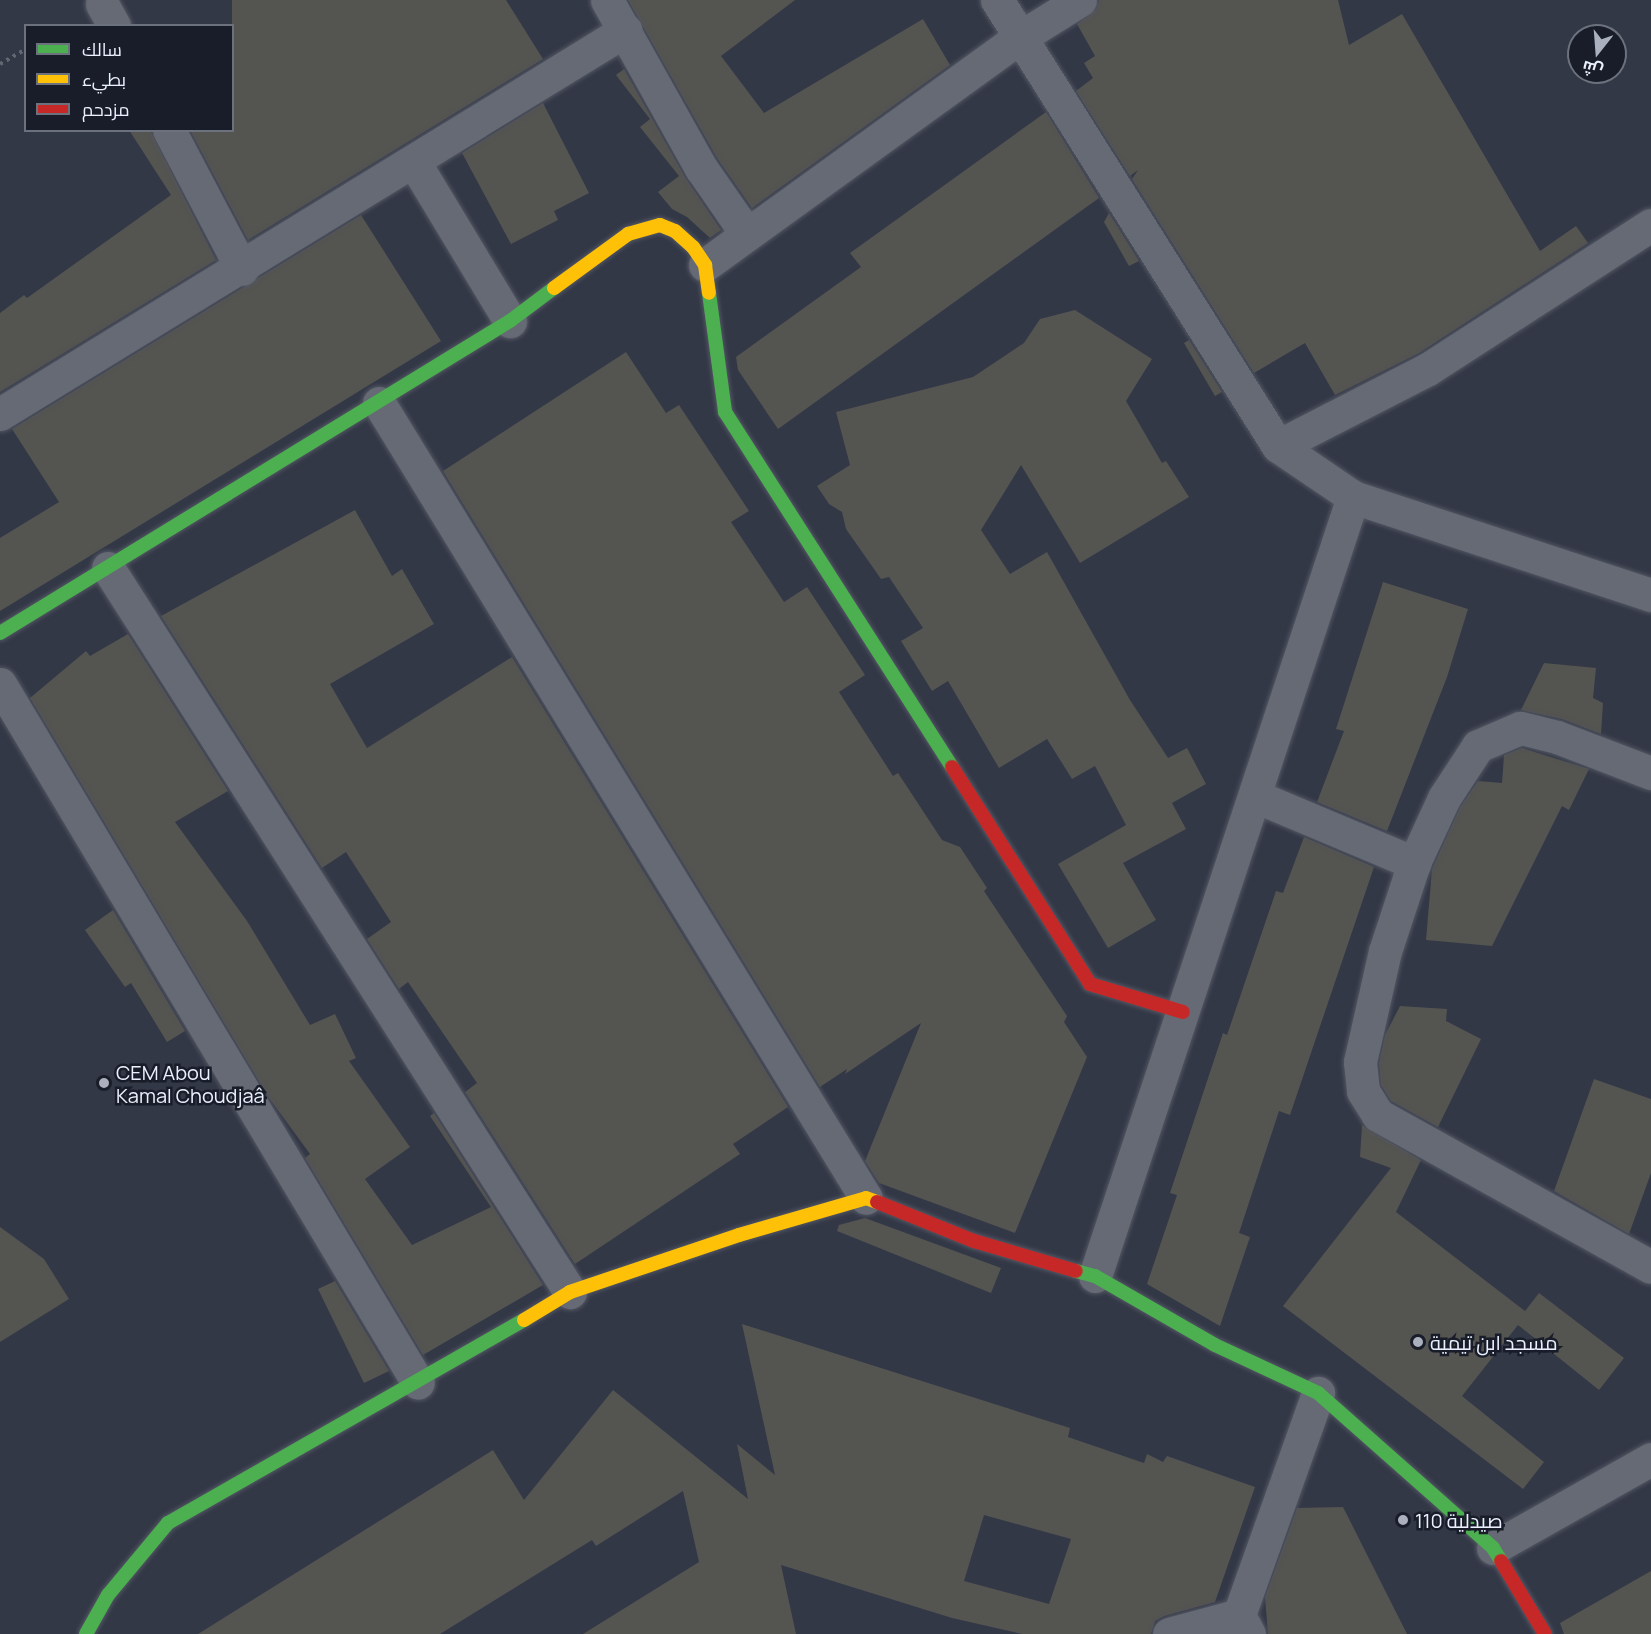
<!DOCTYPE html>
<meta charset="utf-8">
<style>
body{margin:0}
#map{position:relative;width:1651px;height:1634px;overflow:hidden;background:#333847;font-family:Manrope,Cairo,sans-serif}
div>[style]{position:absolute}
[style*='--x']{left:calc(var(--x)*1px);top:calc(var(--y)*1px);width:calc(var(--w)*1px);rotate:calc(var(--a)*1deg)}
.building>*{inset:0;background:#545451}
.path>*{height:4px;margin-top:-2px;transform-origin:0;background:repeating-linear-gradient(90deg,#636771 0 3px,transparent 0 7.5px)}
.roads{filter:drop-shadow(0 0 2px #525662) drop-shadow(0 0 2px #525662)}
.street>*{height:33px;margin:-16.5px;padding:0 16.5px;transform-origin:16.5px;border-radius:16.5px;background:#666a75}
.fast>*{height:14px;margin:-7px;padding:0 7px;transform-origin:7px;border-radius:7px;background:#4caf50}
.slow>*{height:14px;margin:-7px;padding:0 7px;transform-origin:7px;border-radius:7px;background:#ffc107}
.jam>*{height:14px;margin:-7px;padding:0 7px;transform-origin:7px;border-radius:7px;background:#c62828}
.dots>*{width:16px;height:16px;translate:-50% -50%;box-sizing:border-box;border:3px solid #181d29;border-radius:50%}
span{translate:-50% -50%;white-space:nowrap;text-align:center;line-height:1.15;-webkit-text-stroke:5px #181d29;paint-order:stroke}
.poi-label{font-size:20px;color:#eaf0fd}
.left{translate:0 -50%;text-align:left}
.legend{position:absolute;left:24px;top:24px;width:210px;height:108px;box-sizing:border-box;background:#181d29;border:2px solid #6c717e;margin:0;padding:8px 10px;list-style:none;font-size:18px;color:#eaf0fd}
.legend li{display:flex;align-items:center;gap:12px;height:30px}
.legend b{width:30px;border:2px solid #6c717e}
.north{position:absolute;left:1567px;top:24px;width:60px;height:60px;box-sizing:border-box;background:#181d29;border:2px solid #6c717e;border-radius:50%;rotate:197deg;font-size:16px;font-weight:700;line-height:24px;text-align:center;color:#eaf0fd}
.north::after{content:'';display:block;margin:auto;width:21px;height:27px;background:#aab0bd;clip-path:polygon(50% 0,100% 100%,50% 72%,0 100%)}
</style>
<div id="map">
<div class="building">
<i style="clip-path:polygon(232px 0,506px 0,543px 59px,248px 240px,190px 130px,232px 130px)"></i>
<i style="clip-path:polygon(628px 0,795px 0,721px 56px,764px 113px,923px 19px,950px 65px,752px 208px,717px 158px)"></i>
<i style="clip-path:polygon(1099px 0,1338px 0,1349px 45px,1402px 14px,1540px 251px,1576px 226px,1588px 243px,1419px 353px,1335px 395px,1305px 343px,1254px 373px,1132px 179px,1138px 170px,1130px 176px,1076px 91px,1093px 78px,1084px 63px,1095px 56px,1077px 24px,1096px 9px)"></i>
<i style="clip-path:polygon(624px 69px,685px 177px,721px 230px,710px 238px,687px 217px,672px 209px,658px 192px,679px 176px,640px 127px,650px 119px,616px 75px)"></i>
<i style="clip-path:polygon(543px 103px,589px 193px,554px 211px,558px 220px,511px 244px,462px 153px)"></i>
<i style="clip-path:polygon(1046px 112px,1099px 198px,778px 429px,738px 370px,736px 357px,861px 267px,850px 253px)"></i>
<i style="clip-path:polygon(129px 130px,150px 130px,216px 260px,0 392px,0 313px,24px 295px,27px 298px,171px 195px)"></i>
<i style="clip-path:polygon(1109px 213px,1139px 261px,1129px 266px,1104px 222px)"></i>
<i style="clip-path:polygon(361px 215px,441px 341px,0 611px,0 538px,59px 502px,12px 429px)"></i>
<i style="clip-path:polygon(1075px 310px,1152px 359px,1126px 401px,1162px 463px,1166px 461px,1189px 497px,1080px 563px,1021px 465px,981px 530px,1010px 574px,1047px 552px,1130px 700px,1168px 758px,1187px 748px,1206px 784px,1172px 803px,1186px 829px,1123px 863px,1156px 920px,1108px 948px,1058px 864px,1126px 825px,1095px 766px,1072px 779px,1047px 739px,999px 768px,948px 681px,932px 691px,901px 641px,923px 628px,889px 577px,881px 579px,846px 529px,842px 512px,829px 504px,817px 486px,850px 465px,836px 412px,973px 377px,1024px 343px,1040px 319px)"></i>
<i style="clip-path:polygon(1189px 340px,1222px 392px,1215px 396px,1184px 343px)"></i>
<i style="clip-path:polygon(626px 352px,666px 413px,679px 405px,749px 511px,731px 522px,784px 602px,807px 587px,865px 675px,839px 692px,893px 776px,898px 773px,942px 840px,960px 847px,987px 888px,984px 891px,1067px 1016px,1064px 1022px,1087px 1057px,1015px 1233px,879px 1183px,865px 1161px,921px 1023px,845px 1074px,847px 1069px,820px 1087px,443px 471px)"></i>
<i style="clip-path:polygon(355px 510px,392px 576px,402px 569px,434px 624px,330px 684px,367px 748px,512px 657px,788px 1107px,733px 1144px,740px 1154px,575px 1264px,465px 1092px,477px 1083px,408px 982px,399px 989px,367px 939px,391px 922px,346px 852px,322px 868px,161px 616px)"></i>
<i style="clip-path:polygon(1383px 582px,1468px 609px,1447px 677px,1387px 831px,1317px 802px,1344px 731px,1336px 729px)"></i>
<i style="clip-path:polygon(128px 634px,228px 791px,175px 822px,247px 921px,310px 1025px,335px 1014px,356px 1058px,349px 1061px,410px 1147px,365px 1179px,412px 1245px,491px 1207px,430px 1116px,434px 1113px,543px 1285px,423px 1355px,305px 1158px,310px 1154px,269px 1098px,30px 698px,86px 651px,90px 656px)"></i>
<i style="clip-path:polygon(1544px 663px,1596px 668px,1593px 698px,1603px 703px,1601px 734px,1562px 719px,1521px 710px)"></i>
<i style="clip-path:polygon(1522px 748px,1589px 769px,1569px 810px,1562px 806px,1492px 946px,1426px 940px,1432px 869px,1460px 807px,1478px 781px,1502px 783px,1504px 755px)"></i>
<i style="clip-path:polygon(1304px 837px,1374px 867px,1290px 1115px,1279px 1111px,1239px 1233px,1250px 1237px,1220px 1326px,1147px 1284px,1177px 1195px,1170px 1193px,1223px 1033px,1227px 1035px,1276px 891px,1283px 893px)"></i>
<i style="clip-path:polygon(113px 910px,185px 1031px,167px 1042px,131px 983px,125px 987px,85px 930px)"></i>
<i style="clip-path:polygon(1400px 1006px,1447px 1009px,1446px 1021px,1481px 1039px,1438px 1127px,1391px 1101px,1381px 1085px,1379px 1063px,1385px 1035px)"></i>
<i style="clip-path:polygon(1594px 1079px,1651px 1099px,1651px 1173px,1629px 1234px,1554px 1191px)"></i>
<i style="clip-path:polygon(1362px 1125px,1421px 1160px,1396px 1212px,1525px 1311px,1539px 1293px,1624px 1358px,1599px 1390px,1518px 1325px,1462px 1396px,1544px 1462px,1523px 1489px,1283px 1306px,1391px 1168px,1360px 1157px)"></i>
<i style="clip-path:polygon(865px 1218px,1001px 1268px,991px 1293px,837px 1231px,839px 1225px)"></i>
<i style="clip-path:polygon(0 1227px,44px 1259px,69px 1299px,0 1342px)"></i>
<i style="clip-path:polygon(335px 1281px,389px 1371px,364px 1383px,318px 1289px)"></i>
<i style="clip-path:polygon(evenodd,742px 1324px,1070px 1428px,1068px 1437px,1144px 1463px,1147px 1454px,1163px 1462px,1167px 1456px,1255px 1487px,1215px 1602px,1164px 1616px,1155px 1621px,1151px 1634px,1022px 1634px,952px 1618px,781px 1565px,796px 1634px,583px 1634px,699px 1562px,683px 1491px,596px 1546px,592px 1540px,440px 1634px,198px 1634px,493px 1450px,524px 1500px,613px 1390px,748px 1499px,737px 1444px,775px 1475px,742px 1324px,984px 1515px,1071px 1539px,1049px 1604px,964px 1581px,984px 1515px)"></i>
<i style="clip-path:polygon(1343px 1507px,1407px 1634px,1268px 1634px,1265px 1597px,1297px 1508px)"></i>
<i style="clip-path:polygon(1651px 1571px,1651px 1634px,1564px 1634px,1560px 1623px)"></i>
</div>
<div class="path">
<i style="--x:0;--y:64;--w:30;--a:-30"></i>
</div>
<div class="roads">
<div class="street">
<i style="--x:607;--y:0;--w:193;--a:60.8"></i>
<i style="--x:701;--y:168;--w:79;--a:55.3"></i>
<i style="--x:997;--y:0;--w:527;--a:57.79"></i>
<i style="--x:1278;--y:446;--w:91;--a:34.2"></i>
<i style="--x:1353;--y:497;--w:314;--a:18.2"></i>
<i style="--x:102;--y:4;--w:25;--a:61"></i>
<i style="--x:169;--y:130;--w:157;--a:62.3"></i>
<i style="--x:414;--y:162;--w:186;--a:58.9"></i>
<i style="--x:705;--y:265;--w:387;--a:-35.9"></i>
<i style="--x:1019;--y:38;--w:72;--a:-31.9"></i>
<i style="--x:379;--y:403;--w:932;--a:58.51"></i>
<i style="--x:0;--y:414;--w:734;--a:-31.53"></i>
<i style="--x:1278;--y:446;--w:169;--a:-27.2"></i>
<i style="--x:1428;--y:369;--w:265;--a:-32.9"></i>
<i style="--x:108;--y:568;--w:859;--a:57.46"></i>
<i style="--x:0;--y:684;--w:814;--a:59.12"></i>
<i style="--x:1651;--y:773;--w:101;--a:-159"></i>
<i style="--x:1557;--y:737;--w:38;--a:-166"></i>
<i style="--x:1520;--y:728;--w:46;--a:156.8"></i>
<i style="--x:1478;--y:746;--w:62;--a:123.2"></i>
<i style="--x:1444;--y:798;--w:72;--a:114.8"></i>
<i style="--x:1414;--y:863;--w:93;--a:108.2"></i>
<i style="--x:1385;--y:951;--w:114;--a:102.7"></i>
<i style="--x:1360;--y:1062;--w:29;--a:84"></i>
<i style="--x:1363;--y:1091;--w:28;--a:58"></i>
<i style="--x:1378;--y:1115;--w:312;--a:29.1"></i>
<i style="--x:1255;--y:796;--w:173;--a:22.8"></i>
<i style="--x:1095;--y:1276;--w:821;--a:-71.68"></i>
<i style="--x:1493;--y:1548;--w:181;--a:-29.4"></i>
<i style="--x:1169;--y:1634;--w:73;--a:-15.2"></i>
<i style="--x:1249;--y:1634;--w:21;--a:-118"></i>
<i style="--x:1239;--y:1615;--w:236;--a:-70.4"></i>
</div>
<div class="fast">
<i style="--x:709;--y:293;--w:120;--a:82.3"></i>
<i style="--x:725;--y:412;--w:421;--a:57.4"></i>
<i style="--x:0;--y:633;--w:598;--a:-31.46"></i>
<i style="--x:510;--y:321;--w:55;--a:-36.9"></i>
<i style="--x:1076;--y:1271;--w:20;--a:15"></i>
<i style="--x:1095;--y:1276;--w:138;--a:29.9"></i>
<i style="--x:1215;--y:1345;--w:114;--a:25"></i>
<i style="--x:1318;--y:1393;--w:234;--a:41.5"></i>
<i style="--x:1493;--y:1548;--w:15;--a:58"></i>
<i style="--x:86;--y:1634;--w:45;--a:-60.6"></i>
<i style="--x:108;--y:1595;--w:94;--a:-50.2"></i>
<i style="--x:168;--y:1523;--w:410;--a:-29.7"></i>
</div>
<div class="slow">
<i style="--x:554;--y:288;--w:92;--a:-36.1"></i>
<i style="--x:628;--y:234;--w:33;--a:-16"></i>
<i style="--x:660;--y:225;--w:16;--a:22"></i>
<i style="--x:675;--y:231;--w:24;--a:42"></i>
<i style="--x:693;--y:247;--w:22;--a:56"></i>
<i style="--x:705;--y:265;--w:28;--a:82"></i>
<i style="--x:524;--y:1320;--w:54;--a:-31.3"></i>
<i style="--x:570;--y:1292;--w:178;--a:-18.6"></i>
<i style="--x:739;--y:1235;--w:132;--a:-16.2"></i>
<i style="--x:866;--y:1198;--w:12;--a:20"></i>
</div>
<div class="jam">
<i style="--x:952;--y:767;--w:257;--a:57.5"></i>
<i style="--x:1090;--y:984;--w:97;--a:16.8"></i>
<i style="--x:877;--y:1202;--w:105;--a:21.9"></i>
<i style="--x:974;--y:1241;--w:106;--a:16.4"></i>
<i style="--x:1501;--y:1561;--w:85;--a:58.9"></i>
</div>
</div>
<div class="dots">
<i style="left:104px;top:1083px;background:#aab0bd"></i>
<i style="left:1418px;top:1342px;background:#aab0bd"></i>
<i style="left:1403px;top:1520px;background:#aab0bd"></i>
</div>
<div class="poi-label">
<span class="left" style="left:116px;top:1084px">CEM Abou<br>Kamal Choudjaâ</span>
<span class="left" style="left:1430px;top:1342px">مسجد ابن تيمية</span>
<span class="left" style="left:1415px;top:1520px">صيدلية 110</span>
</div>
<ul class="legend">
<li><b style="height:8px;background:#4caf50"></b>سالك</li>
<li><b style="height:8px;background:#ffc107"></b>بطيء</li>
<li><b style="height:8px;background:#c62828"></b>مزدحم</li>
</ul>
<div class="north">ش</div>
</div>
